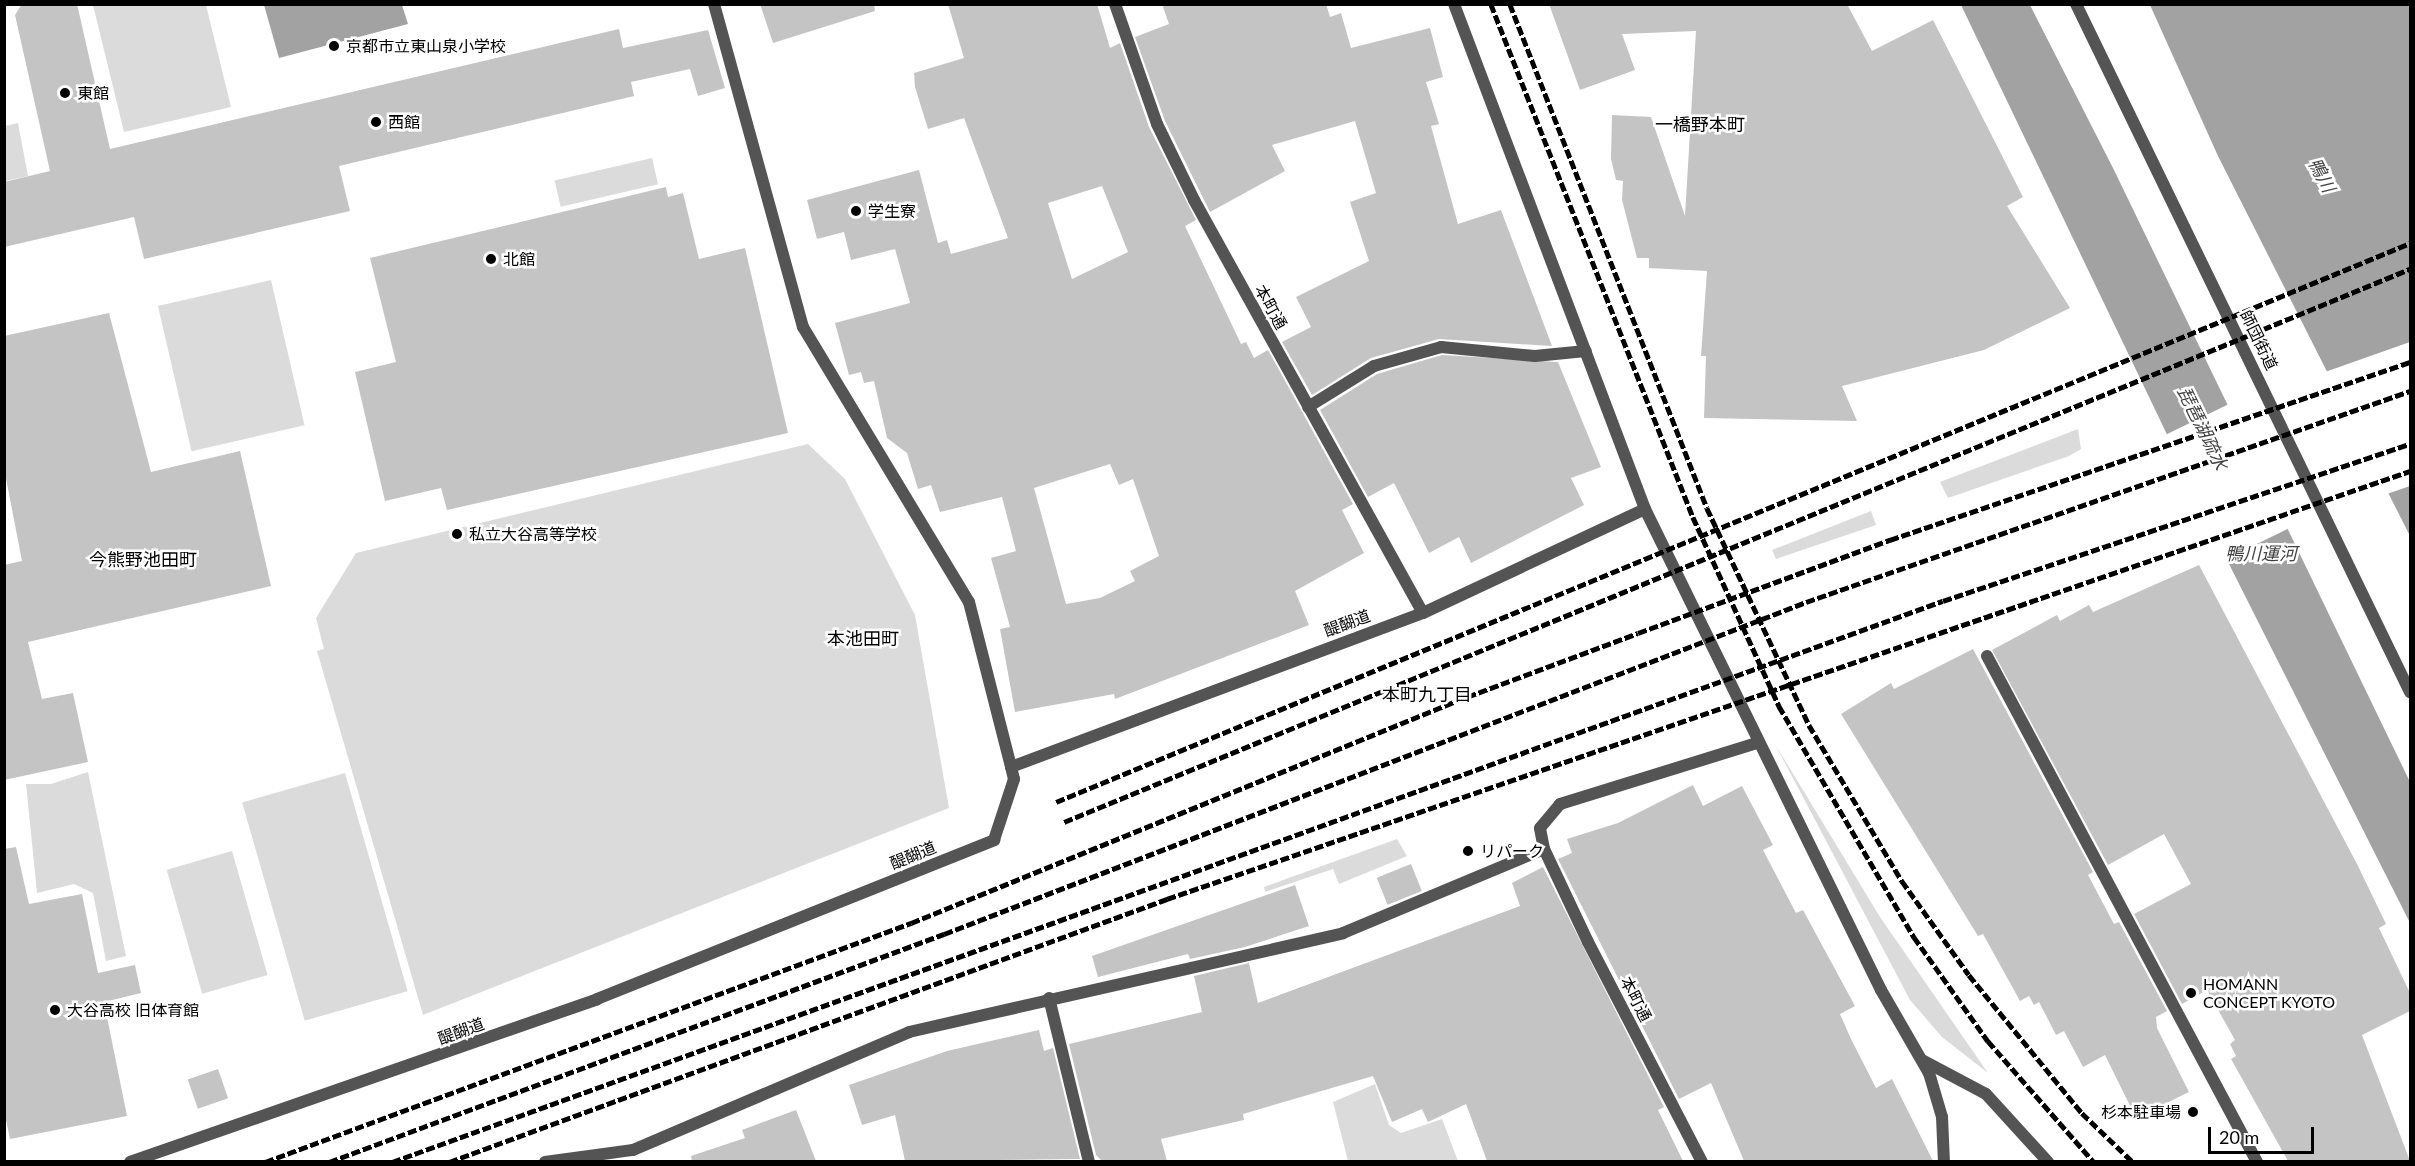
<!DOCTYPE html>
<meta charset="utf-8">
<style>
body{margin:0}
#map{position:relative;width:2415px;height:1166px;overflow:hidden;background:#fff;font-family:Lato,"Noto Sans JP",sans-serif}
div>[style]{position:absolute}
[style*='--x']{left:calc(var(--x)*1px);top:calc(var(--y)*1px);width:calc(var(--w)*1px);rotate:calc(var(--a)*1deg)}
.green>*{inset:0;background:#dbdbdb;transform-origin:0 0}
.water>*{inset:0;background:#a2a2a2}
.pier>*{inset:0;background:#fff;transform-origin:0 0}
.building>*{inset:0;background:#c4c4c4;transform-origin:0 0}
.minor>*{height:12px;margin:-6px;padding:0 6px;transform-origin:6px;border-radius:6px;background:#545454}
.tertiary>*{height:12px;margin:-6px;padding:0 6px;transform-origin:6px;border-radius:6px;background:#545454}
.rail>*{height:4.5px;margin-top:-2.25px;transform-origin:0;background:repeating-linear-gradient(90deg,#000 0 9px,transparent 0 12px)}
.dots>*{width:16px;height:16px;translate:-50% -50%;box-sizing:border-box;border:3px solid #fff;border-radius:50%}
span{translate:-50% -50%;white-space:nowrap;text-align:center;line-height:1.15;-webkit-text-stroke:5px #fff;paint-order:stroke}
.poi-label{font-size:16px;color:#000}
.left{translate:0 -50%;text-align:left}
.right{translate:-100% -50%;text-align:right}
.street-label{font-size:16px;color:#000}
.neighbourhood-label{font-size:18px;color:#000}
.water-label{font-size:18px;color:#434343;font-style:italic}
.frame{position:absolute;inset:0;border:6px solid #000;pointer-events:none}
.scale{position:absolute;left:2208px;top:1127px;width:106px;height:27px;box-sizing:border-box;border:3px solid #000;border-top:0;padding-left:8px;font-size:18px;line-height:21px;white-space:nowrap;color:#000;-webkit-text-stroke:4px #fff;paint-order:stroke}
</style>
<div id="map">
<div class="green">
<i style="clip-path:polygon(93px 5px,206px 5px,231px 107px,124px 132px)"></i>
<i style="clip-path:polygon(18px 123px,28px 176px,5px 181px,5px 126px)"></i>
<i style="left:652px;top:158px;width:27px;height:100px;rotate:77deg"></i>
<i style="left:271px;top:280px;width:149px;height:116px;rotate:77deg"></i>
<i style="clip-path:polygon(2078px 429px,2081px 449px,2069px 456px,1948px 498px,1940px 482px)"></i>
<i style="clip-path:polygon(808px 444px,845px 479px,915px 615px,949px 808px,423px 1015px,317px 651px,324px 649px,316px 618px,356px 553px)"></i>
<i style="clip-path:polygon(1871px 511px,1876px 525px,1776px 559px,1772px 550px)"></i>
<i style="clip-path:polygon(1775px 744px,1880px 917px,1988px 1073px,1942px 1037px,1910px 1000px)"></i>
<i style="clip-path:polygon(88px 772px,126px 956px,106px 961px,93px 893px,74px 884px,37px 893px,26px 784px,51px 784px)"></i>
<i style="left:345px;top:773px;width:227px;height:107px;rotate:74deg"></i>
<i style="clip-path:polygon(1397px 839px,1407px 856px,1339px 884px,1333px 869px,1265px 892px,1264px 887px)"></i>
<i style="left:232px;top:851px;width:129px;height:68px;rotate:74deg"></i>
<i style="clip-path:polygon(1375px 1084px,1389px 1125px,1401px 1133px,1442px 1119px,1458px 1161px,1348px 1161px,1333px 1102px)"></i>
</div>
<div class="water">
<i style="clip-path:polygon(264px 5px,402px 5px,408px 24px,279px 58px)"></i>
<i style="clip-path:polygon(1961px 5px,2030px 5px,2114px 170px,2410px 782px,2410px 923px,2232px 570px)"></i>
<i style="clip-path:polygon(2150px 5px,2410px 5px,2410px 536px,2218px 156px)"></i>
</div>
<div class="pier">
<i style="clip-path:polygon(2410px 342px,2410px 486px,2387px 494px,2325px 372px)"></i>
<i style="left:2229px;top:404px;width:138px;height:71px;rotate:64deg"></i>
</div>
<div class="building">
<i style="clip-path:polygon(22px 4px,77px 4px,110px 149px,619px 29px,623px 48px,708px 30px,725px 88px,698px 96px,690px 69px,631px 82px,634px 96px,339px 166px,350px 211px,144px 259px,134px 217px,4px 247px,4px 182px,50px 171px,15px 15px)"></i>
<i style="clip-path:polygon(760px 4px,874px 4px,875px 11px,773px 43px)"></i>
<i style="clip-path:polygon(evenodd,948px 4px,1097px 4px,1110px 48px,1120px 43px,1149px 127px,1196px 220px,1185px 226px,1241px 344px,1246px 342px,1254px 358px,1268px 350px,1353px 504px,1342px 510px,1364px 553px,1295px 591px,1309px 625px,1115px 699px,1114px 694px,1015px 712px,1000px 629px,1010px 627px,991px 558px,1016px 551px,1002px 497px,940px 512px,931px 485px,918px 489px,907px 453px,887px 438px,874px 381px,864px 383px,861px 372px,849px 375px,835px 323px,910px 303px,895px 249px,851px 260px,844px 232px,817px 239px,807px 200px,919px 170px,938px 243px,947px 240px,951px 254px,1008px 238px,964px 118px,928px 129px,915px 87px,914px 73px,964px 58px,948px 4px,1102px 186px,1128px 252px,1072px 279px,1048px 203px,1102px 186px,948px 4px,1110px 464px,1119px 485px,1133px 479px,1159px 556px,1130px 571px,1135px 581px,1100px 598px,1066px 604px,1034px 488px,1110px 464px)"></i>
<i style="clip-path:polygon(1162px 4px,1326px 4px,1330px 17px,1341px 13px,1351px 48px,1430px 28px,1443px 77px,1426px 82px,1439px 124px,1431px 126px,1458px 224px,1501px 210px,1552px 346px,1439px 339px,1371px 358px,1312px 395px,1282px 342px,1311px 327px,1296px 297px,1369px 261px,1350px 202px,1376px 193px,1355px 121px,1272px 145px,1285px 171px,1210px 212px,1165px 121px,1135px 37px,1169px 24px)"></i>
<i style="clip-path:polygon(1549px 4px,1847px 4px,1872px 51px,1933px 20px,2023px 197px,2007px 206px,2070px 308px,1984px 350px,1842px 386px,1857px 421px,1704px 418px,1706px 356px,1701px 356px,1707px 271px,1649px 268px,1649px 258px,1637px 258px,1622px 200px,1623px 181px,1616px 180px,1611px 159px,1612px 115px,1651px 117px,1685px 216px,1696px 31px,1622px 34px,1635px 70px,1580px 90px)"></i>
<i style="clip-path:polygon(666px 187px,668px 197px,683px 193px,699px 259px,745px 248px,788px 433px,447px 510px,441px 488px,385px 501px,355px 372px,396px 362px,370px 258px)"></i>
<i style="clip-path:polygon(109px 313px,151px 472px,240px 451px,271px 586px,28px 642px,42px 699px,73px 693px,88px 762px,4px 780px,4px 565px,22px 561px,4px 468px,4px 336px)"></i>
<i style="clip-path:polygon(1442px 355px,1558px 362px,1601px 467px,1571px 478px,1584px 505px,1471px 563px,1459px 537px,1429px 553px,1394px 483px,1368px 497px,1320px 410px,1377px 374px)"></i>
<i style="clip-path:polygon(2199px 565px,2357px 864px,2386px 924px,2379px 928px,2410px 993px,2410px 1011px,2362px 1035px,2410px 1161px,2288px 1161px,2231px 1059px,2236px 1056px,2230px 1044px,2235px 1040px,2207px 990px,2182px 1004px,2134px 914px,2191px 884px,2164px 834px,2108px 865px,1992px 650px,2057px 615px,2060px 621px,2089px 605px,2093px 612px)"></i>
<i style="clip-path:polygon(1973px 649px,2093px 872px,2088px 875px,2114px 924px,2119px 922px,2167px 1011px,2156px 1017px,2157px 1028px,2189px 1092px,2136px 1118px,2105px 1055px,2083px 1067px,2064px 1031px,2056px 1035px,2039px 1002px,2034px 1005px,2029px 996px,2020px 1001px,1983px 934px,1978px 936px,1841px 714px,1891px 683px,1894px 689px)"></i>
<i style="clip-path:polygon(1693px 785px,1703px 806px,1742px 786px,1773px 845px,1763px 850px,1796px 913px,1803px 910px,1855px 1006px,1840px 1014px,1851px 1039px,1876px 1088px,1892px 1079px,1933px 1161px,1744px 1161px,1711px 1083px,1679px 1099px,1558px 859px,1572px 853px,1567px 839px,1618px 823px)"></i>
<i style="clip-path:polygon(16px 847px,29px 904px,82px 894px,98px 973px,135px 965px,141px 993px,104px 1002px,127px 1116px,10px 1139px,4px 1110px,4px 849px)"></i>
<i style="left:1411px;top:864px;width:29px;height:37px;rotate:68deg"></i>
<i style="clip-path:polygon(1543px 867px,1664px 1107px,1658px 1110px,1683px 1161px,1487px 1161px,1466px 1104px,1428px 1122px,1422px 1109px,1392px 1122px,1373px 1076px,1243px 1114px,1244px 1120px,1161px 1139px,1167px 1161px,1102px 1161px,1096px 1155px,1069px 1044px,1202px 1012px,1194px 976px,1249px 963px,1258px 1003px,1520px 906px,1512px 883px)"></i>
<i style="clip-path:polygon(1295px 885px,1309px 926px,1245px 947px,1190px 959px,1188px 954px,1098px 977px,1092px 956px)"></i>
<i style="clip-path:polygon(1039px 1030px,1044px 1051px,1053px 1048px,1080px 1159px,905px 1161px,895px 1115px,862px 1125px,849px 1085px,947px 1051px)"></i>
<i style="left:218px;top:1069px;width:31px;height:32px;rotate:71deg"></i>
<i style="clip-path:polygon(796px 1110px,816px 1161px,692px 1161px,691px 1156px,745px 1138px,742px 1130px)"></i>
</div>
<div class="minor">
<i style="--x:714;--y:4;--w:335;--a:74.6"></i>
<i style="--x:803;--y:327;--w:321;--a:58.9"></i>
<i style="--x:969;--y:602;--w:170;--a:75.7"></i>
<i style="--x:1115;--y:4;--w:127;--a:70.7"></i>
<i style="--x:1157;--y:124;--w:85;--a:64"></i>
<i style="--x:1194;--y:200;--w:472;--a:61"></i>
<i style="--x:1454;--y:4;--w:540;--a:69.28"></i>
<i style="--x:1645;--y:509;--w:536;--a:63.87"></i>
<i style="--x:1881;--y:990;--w:96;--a:60"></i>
<i style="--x:1929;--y:1073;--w:46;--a:73.5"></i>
<i style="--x:1942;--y:1117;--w:45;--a:87.5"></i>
<i style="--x:1308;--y:407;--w:78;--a:-31.8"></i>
<i style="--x:1374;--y:366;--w:70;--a:-15.8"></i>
<i style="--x:1441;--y:347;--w:94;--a:5.5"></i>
<i style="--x:1535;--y:356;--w:51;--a:-5.6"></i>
<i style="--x:1987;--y:656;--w:574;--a:61.92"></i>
<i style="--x:1049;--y:998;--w:169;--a:76.3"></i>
<i style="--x:1922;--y:1060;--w:72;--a:28"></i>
<i style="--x:1986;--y:1094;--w:92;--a:47.6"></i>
<i style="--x:130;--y:1162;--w:495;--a:-19.2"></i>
<i style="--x:597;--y:999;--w:428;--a:-21.8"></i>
<i style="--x:994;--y:840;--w:64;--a:-71.8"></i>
<i style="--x:1014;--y:779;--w:12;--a:-104"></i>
<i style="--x:1011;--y:767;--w:440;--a:-20.5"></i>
<i style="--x:1423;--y:613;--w:245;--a:-25.1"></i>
<i style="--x:545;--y:1162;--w:89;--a:-7.8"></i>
<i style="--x:633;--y:1150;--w:300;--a:-23.1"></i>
<i style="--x:909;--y:1032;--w:445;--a:-12.8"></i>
<i style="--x:1343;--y:933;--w:218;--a:-22.7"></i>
<i style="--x:1702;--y:1162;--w:248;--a:-117.4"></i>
<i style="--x:1588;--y:942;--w:103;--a:-115.3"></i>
<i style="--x:1544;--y:849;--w:21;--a:-101"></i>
<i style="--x:1540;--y:828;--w:31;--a:-50"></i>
<i style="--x:1560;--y:804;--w:206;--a:-17.2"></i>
</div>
<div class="tertiary">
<i style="--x:2076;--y:4;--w:765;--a:64.11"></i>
</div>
<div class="rail">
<i style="--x:1491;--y:4;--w:551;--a:68.51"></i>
<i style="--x:1693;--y:517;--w:208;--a:65.5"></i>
<i style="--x:1779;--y:706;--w:268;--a:59.7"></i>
<i style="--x:1914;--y:937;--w:128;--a:54.6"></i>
<i style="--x:1988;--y:1041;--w:161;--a:48.8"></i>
<i style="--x:1510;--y:4;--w:541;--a:68.65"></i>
<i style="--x:1707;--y:508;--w:240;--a:64.8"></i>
<i style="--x:1809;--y:725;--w:182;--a:59.2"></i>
<i style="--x:1902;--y:881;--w:115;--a:54.5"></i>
<i style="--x:1969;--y:975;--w:178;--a:50.7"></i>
<i style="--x:2082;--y:1113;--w:71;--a:43.9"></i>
<i style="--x:1056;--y:802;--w:1465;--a:-22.43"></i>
<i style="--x:1064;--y:822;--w:1455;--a:-22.34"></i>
<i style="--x:265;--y:1162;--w:689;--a:-20.3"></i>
<i style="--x:911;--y:923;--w:588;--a:-22.16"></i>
<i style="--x:1456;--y:701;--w:194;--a:-20.5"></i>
<i style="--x:1638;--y:633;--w:269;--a:-20.3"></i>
<i style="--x:1890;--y:540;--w:550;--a:-18.9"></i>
<i style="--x:329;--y:1162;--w:656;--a:-20.34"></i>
<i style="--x:944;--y:934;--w:924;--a:-21.06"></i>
<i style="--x:1806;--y:602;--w:640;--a:-19.26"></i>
<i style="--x:392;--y:1162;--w:1649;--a:-19.89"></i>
<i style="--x:1943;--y:601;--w:493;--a:-18.6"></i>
<i style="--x:449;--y:1162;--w:765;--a:-20.12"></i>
<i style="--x:1167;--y:899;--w:1315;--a:-19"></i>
</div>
<div class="dots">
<i style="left:334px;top:46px;background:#000"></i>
<i style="left:65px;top:93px;background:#000"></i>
<i style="left:376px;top:122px;background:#000"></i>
<i style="left:856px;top:211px;background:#000"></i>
<i style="left:491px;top:259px;background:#000"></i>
<i style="left:457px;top:534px;background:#000"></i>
<i style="left:1468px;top:851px;background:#000"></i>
<i style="left:2191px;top:993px;background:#000"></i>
<i style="left:55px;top:1010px;background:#000"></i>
<i style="left:2193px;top:1112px;background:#000"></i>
</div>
<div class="poi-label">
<span class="left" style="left:346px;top:46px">京都市立東山泉小学校</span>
<span class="left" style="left:77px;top:93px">東館</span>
<span class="left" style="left:388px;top:122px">西館</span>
<span class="left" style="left:868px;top:211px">学生寮</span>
<span class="left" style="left:503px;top:259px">北館</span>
<span class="left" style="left:469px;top:534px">私立大谷高等学校</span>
<span class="left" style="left:1480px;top:851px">リパーク</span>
<span class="left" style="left:2203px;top:993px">HOMANN<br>CONCEPT KYOTO</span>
<span class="left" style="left:67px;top:1010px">大谷高校 旧体育館</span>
<span class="right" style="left:2181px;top:1112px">杉本駐車場</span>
</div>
<div class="street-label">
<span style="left:1271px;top:307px;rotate:61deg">本町通</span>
<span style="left:2259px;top:340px;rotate:64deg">師団街道</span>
<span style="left:1347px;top:623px;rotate:-20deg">醍醐道</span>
<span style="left:913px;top:855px;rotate:-22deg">醍醐道</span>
<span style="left:1636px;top:999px;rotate:63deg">本町通</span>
<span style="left:461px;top:1031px;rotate:-20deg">醍醐道</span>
</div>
<div class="neighbourhood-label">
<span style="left:1700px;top:124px">一橋野本町</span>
<span style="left:143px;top:559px">今熊野池田町</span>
<span style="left:863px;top:638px">本池田町</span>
<span style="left:1427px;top:694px">本町九丁目</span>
</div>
<div class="water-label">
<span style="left:2322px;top:175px;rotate:62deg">鴨川</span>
<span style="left:2203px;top:428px;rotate:64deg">琵琶湖疏水</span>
<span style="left:2261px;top:553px">鴨川運河</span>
</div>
<div class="frame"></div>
<div class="scale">20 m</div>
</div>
